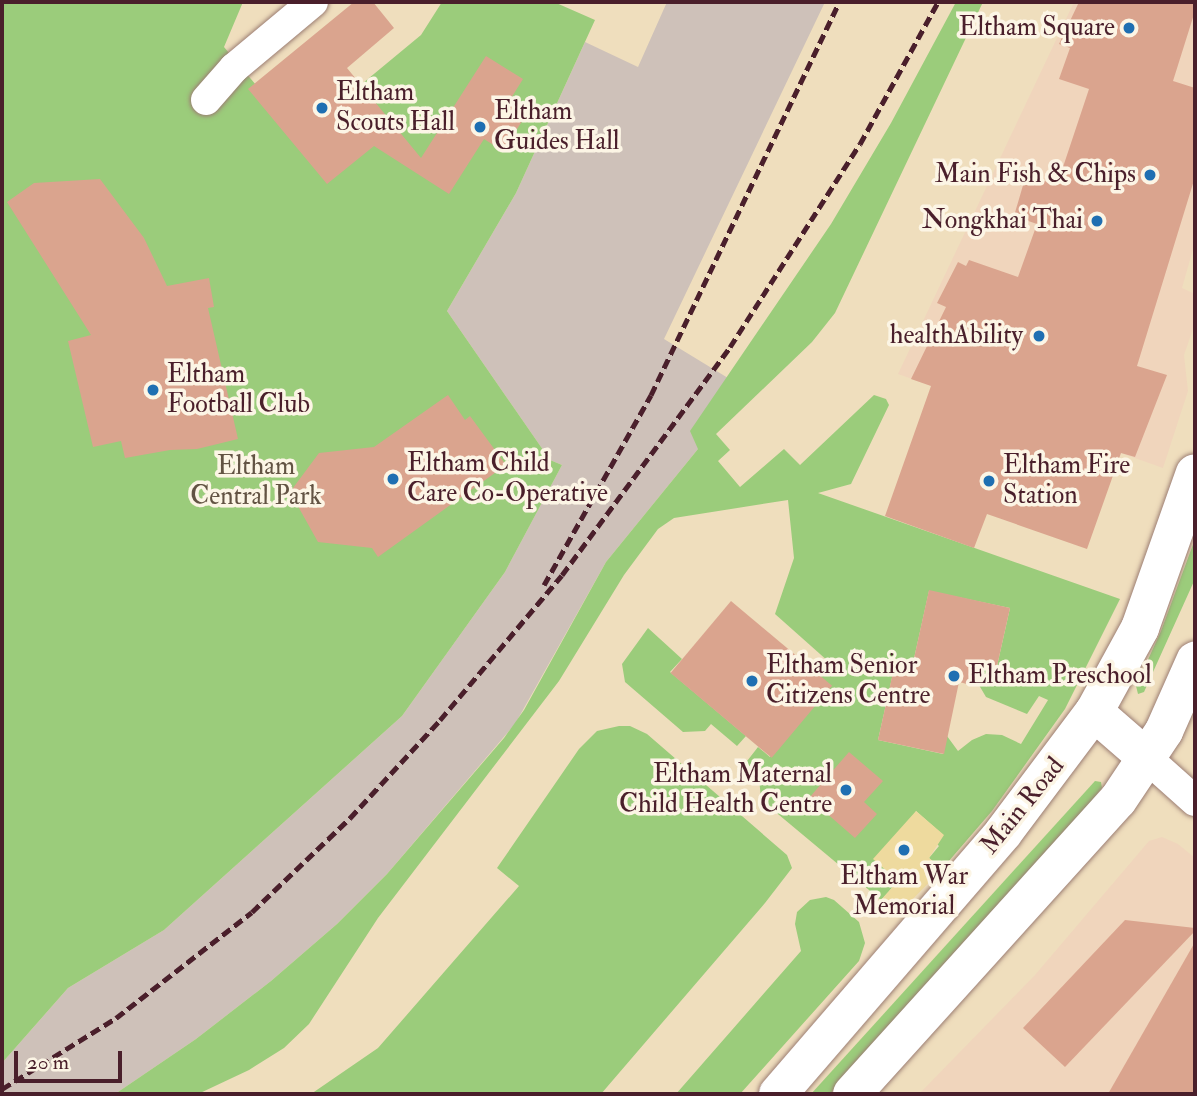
<!DOCTYPE html>
<style>
body{margin:0}
#map{position:relative;width:1197px;height:1096px;overflow:hidden;background:#efdebd;font-family:"IM FELL Double Pica",serif}
div>[style]{position:absolute}
[style*='--x']{left:calc(var(--x)*1px);top:calc(var(--y)*1px);width:calc(var(--w)*1px);rotate:calc(var(--a)*1deg)}
.built>*{inset:0;background:#f0d5bc}
.industrial>*{inset:0;background:#cec1b9}
.green>*{inset:0;background:#9bcc7b}
.sand>*{inset:0;background:#eeda9e}
.building>*{inset:0;background:#daa48e;transform-origin:0 0}
.roads{filter:drop-shadow(0 0 2px #9c7e74) drop-shadow(0 0 2px #9c7e74)}
.minor>*{height:30px;margin:-15px;padding:0 15px;transform-origin:15px;border-radius:15px;background:#fff}
.primary>*{height:38px;margin:-19px;padding:0 19px;transform-origin:19px;border-radius:19px;background:#fff}
.rail>*{height:5px;margin-top:-2.5px;transform-origin:0;background:repeating-linear-gradient(90deg,#4a1f2b 0 10px,transparent 0 15px)}
.dots>*{width:19px;height:19px;translate:-50% -50%;box-sizing:border-box;border:4px solid #fcf5e5;border-radius:50%}
span{translate:-50% -50%;white-space:nowrap;text-align:center;line-height:1.15;-webkit-text-stroke:7px #fcf5e5;paint-order:stroke}
.poi-label{font-size:26px;color:#4a1f2b}
.right{translate:-100% -50%;text-align:right}
.left{translate:0 -50%;text-align:left}
.park-label{font-size:26px;color:#625343}
.street-label{font-size:26px;color:#4a1f2b}
.frame{position:absolute;inset:0;border:4px solid #4a1f2b;pointer-events:none}
.scale{position:absolute;left:14px;top:1051px;width:108px;height:32px;box-sizing:border-box;border:4px solid #4a1f2b;border-top:0;padding-left:9px;font-size:21px;line-height:24px;white-space:nowrap;color:#4a1f2b;-webkit-text-stroke:5px #fcf5e5;paint-order:stroke}
</style>
<div id="map">
<div class="built">
<i style="clip-path:polygon(1074px 2px,1195px 2px,1195px 242px,1182px 288px,1195px 294px,1195px 323px,1184px 355px,1188px 391px,1163px 468px,898px 374px)"></i>
<i style="clip-path:polygon(1162px 837px,1178px 844px,1195px 858px,1195px 1094px,919px 1094px,1035px 975px,1149px 841px)"></i>
</div>
<div class="industrial">
<i style="clip-path:polygon(667px 2px,825px 2px,664px 339px,728px 378px,707px 407px,698px 449px,606px 562px,515px 724px,387px 874px,337px 924px,271px 981px,196px 1039px,115px 1094px,2px 1094px,2px 1063px,68px 988px,164px 930px,402px 716px,505px 572px,562px 465px,550px 460px,447px 311px,516px 193px,585px 42px,638px 67px)"></i>
</div>
<div class="green">
<i style="clip-path:polygon(2px 2px,243px 2px,224px 47px,299px 136px,421px 35px,442px 2px,554px 2px,595px 20px,516px 193px,447px 311px,550px 460px,562px 465px,505px 572px,402px 716px,164px 930px,68px 988px,2px 1063px)"></i>
<i style="clip-path:polygon(evenodd,956px 2px,983px 2px,835px 313px,812px 342px,716px 434px,730px 450px,718px 461px,740px 487px,784px 449px,800px 465px,874px 395px,886px 399px,889px 405px,851px 484px,818px 493px,1120px 599px,1065px 709px,992px 811px,942px 869px,929px 858px,939px 846px,936px 843px,943px 835px,916px 811px,898px 881px,881px 900px,761px 800px,759px 777px,744px 765px,758px 747px,770px 757px,818px 675px,829px 662px,775px 614px,794px 558px,788px 500px,674px 518px,658px 529px,624px 575px,559px 681px,378px 918px,309px 1024px,284px 1048px,249px 1070px,198px 1094px,115px 1094px,196px 1039px,271px 981px,337px 924px,387px 874px,504px 738px,524px 710px,606px 562px,698px 449px,690px 431px,831px 224px,891px 123px,956px 2px,929px 591px,1010px 608px,997px 666px,980px 662px,976px 680px,986px 697px,1027px 714px,1039px 696px,1048px 700px,1021px 744px,1002px 735px,986px 734px,972px 740px,958px 751px,947px 736px,943px 754px,878px 740px,896px 660px,913px 663px,929px 591px)"></i>
<i style="clip-path:polygon(1195px 539px,1195px 579px,1144px 692px,1138px 694px,1136px 686px,1161px 631px)"></i>
<i style="clip-path:polygon(648px 628px,682px 659px,670px 672px,746px 736px,737px 746px,711px 724px,705px 731px,683px 732px,625px 682px,622px 664px)"></i>
<i style="clip-path:polygon(619px 726px,630px 726px,647px 734px,787px 855px,792px 868px,765px 903px,601px 1094px,311px 1094px,378px 1048px,519px 886px,497px 868px,579px 749px,597px 731px)"></i>
<i style="clip-path:polygon(1095px 781px,1101px 782px,1102px 788px,1078px 818px,830px 1094px,811px 1094px)"></i>
<i style="clip-path:polygon(826px 897px,834px 900px,859px 922px,865px 943px,859px 961px,740px 1094px,676px 1094px,801px 951px,795px 924px,797px 912px,810px 900px)"></i>
</div>
<div class="sand">
<i style="clip-path:polygon(916px 811px,944px 835px,929px 858px,942px 869px,909px 903px,887px 903px,881px 900px,898px 881px,873px 859px)"></i>
</div>
<div class="building">
<i style="clip-path:polygon(354px 2px,373px 2px,394px 28px,347px 68px,421px 158px,486px 56px,523px 79px,508px 103px,526px 115px,503px 151px,484px 139px,449px 194px,374px 146px,327px 184px,248px 89px)"></i>
<i style="clip-path:polygon(1079px 2px,1195px 2px,1195px 11px,1173px 81px,1195px 88px,1195px 177px,1137px 366px,1167px 375px,1135px 457px,1121px 453px,1087px 549px,987px 514px,974px 548px,885px 516px,931px 386px,911px 379px,946px 307px,937px 303px,958px 262px,966px 266px,969px 260px,1018px 277px,1037px 224px,1014px 216px,1026px 175px,1057px 185px,1089px 89px,1059px 79px,1070px 48px,1059px 44px)"></i>
<i style="clip-path:polygon(100px 179px,144px 238px,167px 286px,209px 278px,214px 307px,208px 308px,238px 439px,197px 449px,170px 450px,125px 458px,121px 441px,93px 447px,68px 341px,91px 335px,7px 202px,34px 183px)"></i>
<i style="clip-path:polygon(448px 395px,465px 420px,470px 416px,506px 465px,378px 557px,372px 548px,318px 542px,290px 492px,319px 453px,374px 447px)"></i>
<i style="clip-path:polygon(929px 590px,1010px 608px,997px 666px,980px 662px,975px 686px,959px 682px,944px 754px,878px 740px,896px 659px,913px 663px)"></i>
<i style="left:731px;top:601px;width:132px;height:94px;rotate:40deg"></i>
<i style="clip-path:polygon(849px 752px,883px 781px,864px 802px,877px 814px,855px 838px,809px 798px)"></i>
<i style="clip-path:polygon(1125px 920px,1195px 928px,1195px 931px,1065px 1067px,1023px 1028px)"></i>
<i style="clip-path:polygon(1195px 942px,1195px 1094px,1108px 1094px)"></i>
</div>
<div class="roads">
<div class="minor">
<i style="--x:206;--y:100;--w:43;--a:-48.8"></i>
<i style="--x:234;--y:68;--w:103;--a:-39.9"></i>
<i style="--x:1148;--y:759;--w:63;--a:41.8"></i>
</div>
<div class="primary">
<i style="--x:1094;--y:712;--w:72;--a:41"></i>
<i style="--x:778;--y:1094;--w:345;--a:-49.2"></i>
<i style="--x:1003;--y:833;--w:151;--a:-53.1"></i>
<i style="--x:1094;--y:712;--w:96;--a:-61.3"></i>
<i style="--x:1140;--y:628;--w:164;--a:-70.5"></i>
<i style="--x:852;--y:1094;--w:396;--a:-47.9"></i>
<i style="--x:1118;--y:800;--w:83;--a:-56.3"></i>
<i style="--x:1164;--y:731;--w:77;--a:-66.1"></i>
</div>
</div>
<div class="rail">
<i style="--x:544;--y:585;--w:218;--a:-60.6"></i>
<i style="--x:651;--y:395;--w:436;--a:-64.4"></i>
<i style="--x:2;--y:1089;--w:134;--a:-31.9"></i>
<i style="--x:116;--y:1018;--w:172;--a:-37.9"></i>
<i style="--x:252;--y:912;--w:136;--a:-43.8"></i>
<i style="--x:350;--y:818;--w:133;--a:-47.4"></i>
<i style="--x:440;--y:720;--w:189;--a:-49.9"></i>
<i style="--x:562;--y:575;--w:283;--a:-53.6"></i>
<i style="--x:730;--y:347;--w:241;--a:-57.4"></i>
<i style="--x:860;--y:144;--w:162;--a:-61.2"></i>
</div>
<div class="dots">
<i style="left:1129px;top:28px;background:#1f6fb2"></i>
<i style="left:322px;top:108px;background:#1f6fb2"></i>
<i style="left:480px;top:127px;background:#1f6fb2"></i>
<i style="left:1150px;top:175px;background:#1f6fb2"></i>
<i style="left:1097px;top:221px;background:#1f6fb2"></i>
<i style="left:1039px;top:336px;background:#1f6fb2"></i>
<i style="left:153px;top:390px;background:#1f6fb2"></i>
<i style="left:393px;top:479px;background:#1f6fb2"></i>
<i style="left:989px;top:481px;background:#1f6fb2"></i>
<i style="left:954px;top:676px;background:#1f6fb2"></i>
<i style="left:752px;top:681px;background:#1f6fb2"></i>
<i style="left:846px;top:790px;background:#1f6fb2"></i>
<i style="left:904px;top:850px;background:#1f6fb2"></i>
</div>
<div class="poi-label">
<span class="right" style="left:1115px;top:28px">Eltham Square</span>
<span class="left" style="left:336px;top:108px">Eltham<br>Scouts Hall</span>
<span class="left" style="left:494px;top:127px">Eltham<br>Guides Hall</span>
<span class="right" style="left:1136px;top:175px">Main Fish &amp; Chips</span>
<span class="right" style="left:1083px;top:221px">Nongkhai Thai</span>
<span class="right" style="left:1023px;top:336px">healthAbility</span>
<span class="left" style="left:167px;top:390px">Eltham<br>Football Club</span>
<span class="left" style="left:407px;top:479px">Eltham Child<br>Care Co-Operative</span>
<span class="left" style="left:1003px;top:481px">Eltham Fire<br>Station</span>
<span class="left" style="left:766px;top:681px">Eltham Senior<br>Citizens Centre</span>
<span class="left" style="left:968px;top:676px">Eltham Preschool</span>
<span class="right" style="left:832px;top:790px">Eltham Maternal<br>Child Health Centre</span>
<span style="left:904px;top:892px">Eltham War<br>Memorial</span>
</div>
<div class="park-label">
<span style="left:256px;top:482px">Eltham<br>Central Park</span>
</div>
<div class="street-label">
<span style="left:1023px;top:806px;rotate:-51deg">Main Road</span>
</div>
<div class="frame"></div>
<div class="scale">20 m</div>
</div>
